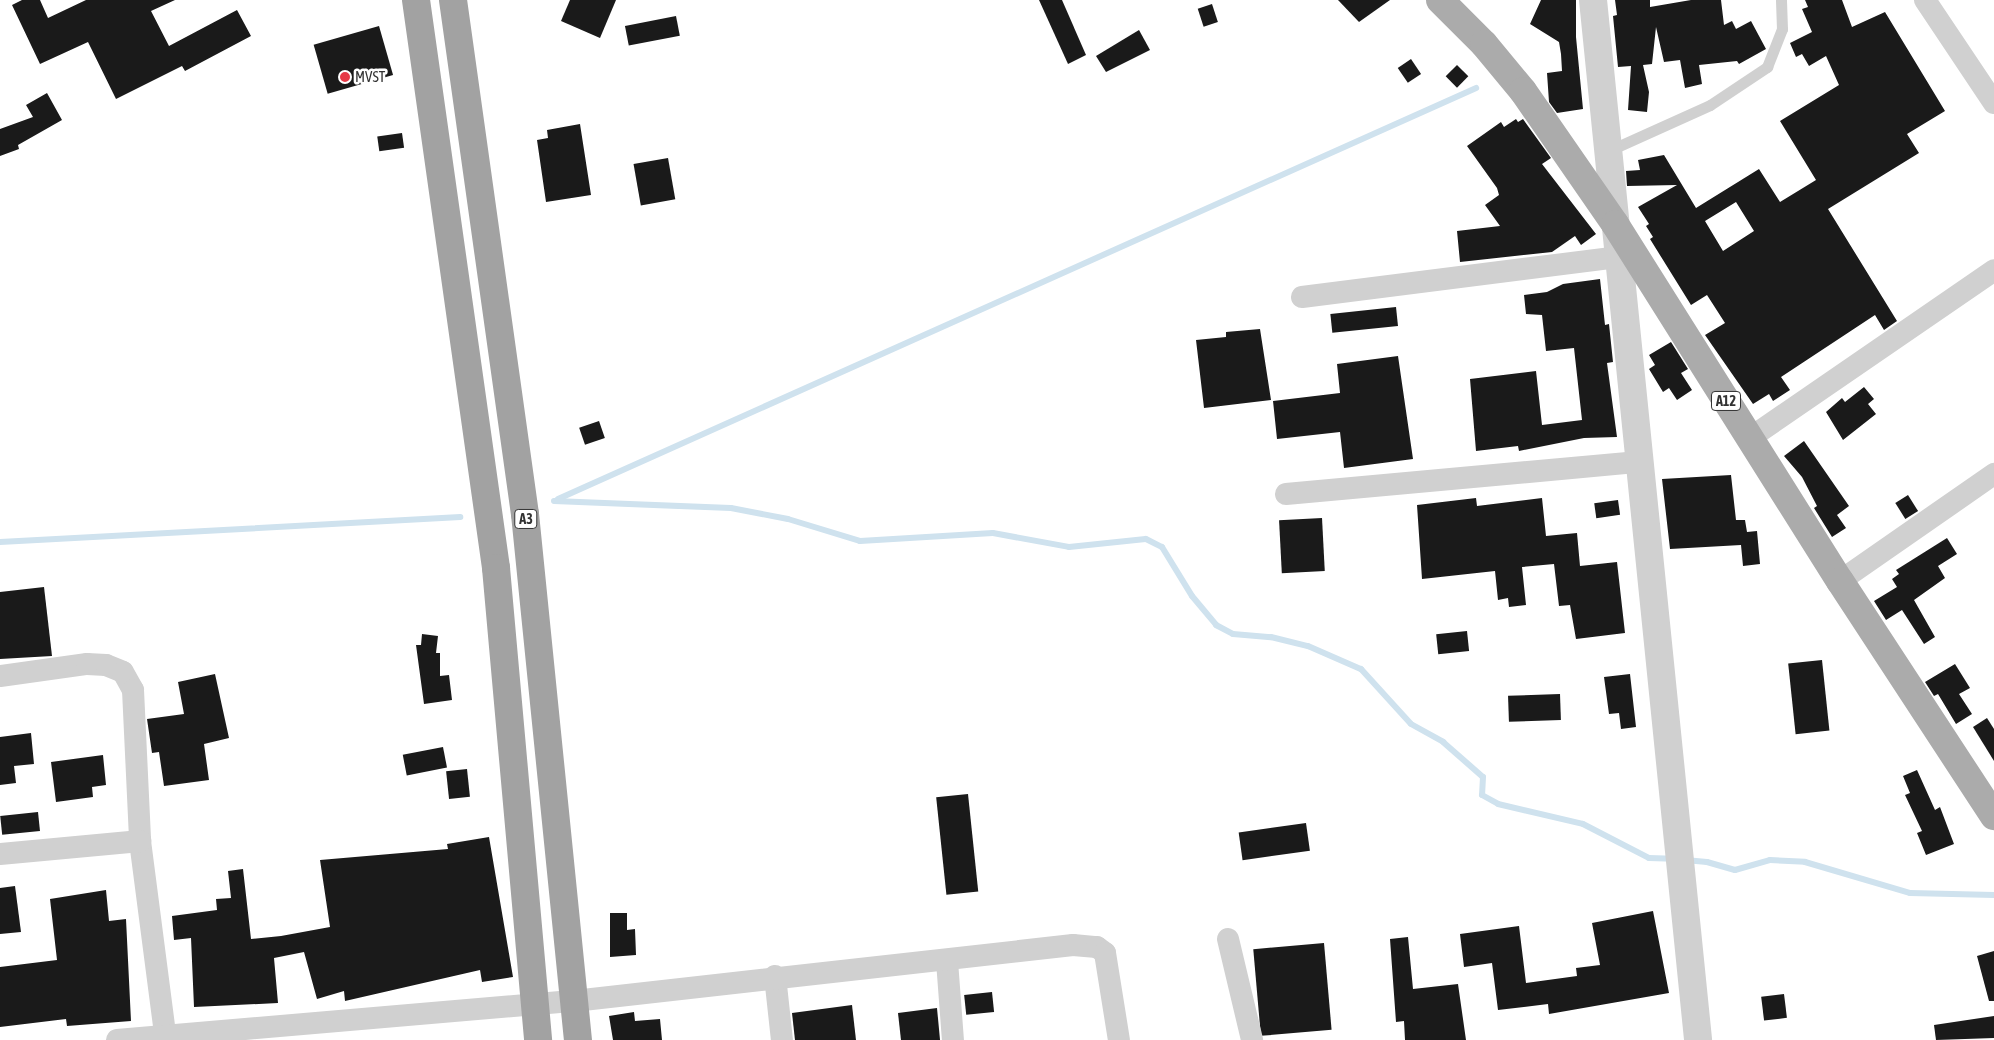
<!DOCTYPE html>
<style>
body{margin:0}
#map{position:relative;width:1994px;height:1040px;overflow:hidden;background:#fff;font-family:"Asap Condensed",sans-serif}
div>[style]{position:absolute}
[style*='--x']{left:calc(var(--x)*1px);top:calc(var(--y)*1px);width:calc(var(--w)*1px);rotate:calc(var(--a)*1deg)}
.stream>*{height:6px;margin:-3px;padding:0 3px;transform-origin:3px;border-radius:3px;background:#cfe2ee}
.building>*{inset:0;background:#1a1a1a;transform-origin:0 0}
.service>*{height:11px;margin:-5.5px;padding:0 5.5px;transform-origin:5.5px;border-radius:5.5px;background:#d0d0d0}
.minor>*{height:22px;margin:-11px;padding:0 11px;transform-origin:11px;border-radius:11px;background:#d0d0d0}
.tertiary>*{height:28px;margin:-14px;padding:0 14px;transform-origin:14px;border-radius:14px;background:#d0d0d0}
.primary>*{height:28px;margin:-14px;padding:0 14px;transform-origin:14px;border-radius:14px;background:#ababab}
.trunk>*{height:28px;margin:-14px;padding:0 14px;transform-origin:14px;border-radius:14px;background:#a2a2a2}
.dots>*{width:14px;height:14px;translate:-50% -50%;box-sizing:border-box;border:2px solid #fff;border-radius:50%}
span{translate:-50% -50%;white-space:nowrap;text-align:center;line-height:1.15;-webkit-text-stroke:5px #fff;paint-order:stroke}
.shield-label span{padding:1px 4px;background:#fff;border:1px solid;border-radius:4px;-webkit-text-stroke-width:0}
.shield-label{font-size:14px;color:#333;font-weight:700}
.poi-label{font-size:15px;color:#333}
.left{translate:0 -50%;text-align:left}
</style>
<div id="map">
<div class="stream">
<i style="--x:558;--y:499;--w:1006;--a:-24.12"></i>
<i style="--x:554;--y:501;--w:177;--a:2.3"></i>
<i style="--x:731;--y:508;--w:58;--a:10.9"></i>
<i style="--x:788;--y:519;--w:75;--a:17"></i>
<i style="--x:860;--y:541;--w:133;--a:-3.4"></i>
<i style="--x:993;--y:533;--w:77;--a:10.4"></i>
<i style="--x:1069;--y:547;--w:77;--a:-5.9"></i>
<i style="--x:1146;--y:539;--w:18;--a:27"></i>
<i style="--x:1162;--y:547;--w:57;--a:58.5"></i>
<i style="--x:1192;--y:596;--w:38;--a:50"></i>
<i style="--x:1216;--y:625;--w:19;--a:28"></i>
<i style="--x:1233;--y:634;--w:38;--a:5"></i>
<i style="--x:1271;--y:637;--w:38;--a:14"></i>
<i style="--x:1308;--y:646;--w:58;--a:23.5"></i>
<i style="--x:1361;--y:669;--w:74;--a:47.7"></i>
<i style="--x:1411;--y:724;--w:37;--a:29"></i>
<i style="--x:1443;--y:742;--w:53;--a:41.2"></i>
<i style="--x:1483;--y:777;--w:18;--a:93"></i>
<i style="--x:1482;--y:795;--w:18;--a:29"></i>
<i style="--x:1498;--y:804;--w:87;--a:13.2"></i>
<i style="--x:1583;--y:824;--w:74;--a:27.3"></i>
<i style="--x:1649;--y:858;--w:24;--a:2"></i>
<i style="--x:0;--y:542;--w:461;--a:-3.1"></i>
<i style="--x:1685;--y:860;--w:22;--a:5"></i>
<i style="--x:1707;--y:862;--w:29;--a:16"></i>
<i style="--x:1735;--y:870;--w:36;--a:-16"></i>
<i style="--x:1770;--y:860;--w:35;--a:3"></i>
<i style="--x:1805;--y:862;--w:109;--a:16.4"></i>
<i style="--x:1910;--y:893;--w:84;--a:1.4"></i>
</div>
<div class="building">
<i style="clip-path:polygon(22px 0,40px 0,48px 18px,86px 0,175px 0,151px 11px,169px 46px,237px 10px,251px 36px,185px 71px,182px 66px,116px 99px,88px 42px,40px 64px,12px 5px)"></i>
<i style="clip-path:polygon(570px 0,616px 0,600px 38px,561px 21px)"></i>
<i style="clip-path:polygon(1039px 0,1062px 0,1086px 55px,1068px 64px)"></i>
<i style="clip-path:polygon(1338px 0,1390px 0,1359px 22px)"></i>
<i style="clip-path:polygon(1541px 0,1576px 0,1576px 37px,1583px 109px,1557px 113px,1549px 102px,1547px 73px,1562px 71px,1561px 54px,1559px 42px,1530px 24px)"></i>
<i style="clip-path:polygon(1615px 0,1650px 0,1650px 7px,1691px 0,1721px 0,1724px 25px,1732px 21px,1736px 29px,1751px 21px,1766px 49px,1739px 64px,1737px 61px,1699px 65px,1702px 84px,1685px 88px,1680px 60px,1664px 62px,1656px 27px,1652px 64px,1643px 65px,1649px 92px,1647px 112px,1628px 110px,1631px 66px,1618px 67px,1613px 16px,1617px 15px)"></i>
<i style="clip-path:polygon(evenodd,1805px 0,1842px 0,1852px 27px,1885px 12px,1945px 111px,1907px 134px,1919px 153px,1828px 209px,1897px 321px,1884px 330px,1875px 315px,1781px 377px,1790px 390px,1773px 401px,1769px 394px,1753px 404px,1705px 335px,1725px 323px,1707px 295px,1691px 305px,1650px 239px,1653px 237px,1646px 226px,1649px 224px,1638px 207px,1677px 185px,1627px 186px,1626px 171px,1640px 170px,1638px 160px,1664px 155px,1696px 208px,1759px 169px,1780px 202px,1816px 180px,1780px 121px,1839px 85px,1826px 56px,1809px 66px,1802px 54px,1796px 57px,1790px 43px,1812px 32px,1802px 9px,1808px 7px,1805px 0,1736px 202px,1754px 231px,1723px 251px,1705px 221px,1736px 202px)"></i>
<i style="left:1212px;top:4px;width:19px;height:15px;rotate:72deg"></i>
<i style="left:676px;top:16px;width:20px;height:52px;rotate:79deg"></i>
<i style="left:379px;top:26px;width:51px;height:68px;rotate:74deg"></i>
<i style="clip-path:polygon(1139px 30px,1150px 50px,1106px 72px,1096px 56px)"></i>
<i style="left:1411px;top:59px;width:18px;height:16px;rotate:56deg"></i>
<i style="left:1457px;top:65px;width:16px;height:16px;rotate:45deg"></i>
<i style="clip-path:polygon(47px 93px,62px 120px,18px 145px,19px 149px,0 156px,0 129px,33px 117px,26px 105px)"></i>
<i style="clip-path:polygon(1516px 119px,1518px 122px,1523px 119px,1551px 158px,1542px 164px,1596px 234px,1581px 245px,1575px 236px,1552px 252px,1460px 262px,1457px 231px,1500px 226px,1485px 205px,1499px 195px,1497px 188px,1467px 146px,1501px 122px,1504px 127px)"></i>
<i style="clip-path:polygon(580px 124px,591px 195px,546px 202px,537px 140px,548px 138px,547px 130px)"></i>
<i style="left:402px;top:133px;width:15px;height:25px;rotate:82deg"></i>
<i style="left:668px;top:158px;width:42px;height:35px;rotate:80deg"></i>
<i style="clip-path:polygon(1600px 279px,1605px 325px,1609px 324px,1613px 362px,1607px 363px,1617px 437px,1584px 438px,1519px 451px,1518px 446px,1476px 451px,1470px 379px,1536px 371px,1542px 425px,1582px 420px,1574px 348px,1546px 351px,1542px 315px,1526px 314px,1524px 295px,1547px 292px,1563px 284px)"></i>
<i style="left:1396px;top:307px;width:19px;height:66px;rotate:84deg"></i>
<i style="clip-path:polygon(1260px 329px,1271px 400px,1204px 408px,1196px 340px,1226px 337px,1226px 332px)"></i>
<i style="clip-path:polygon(1671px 342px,1688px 369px,1681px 373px,1692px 390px,1677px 400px,1669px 388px,1663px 392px,1649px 369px,1655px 365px,1649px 355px)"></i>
<i style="clip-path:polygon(1398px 356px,1413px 459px,1344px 468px,1340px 432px,1277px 439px,1273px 401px,1340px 393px,1337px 364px)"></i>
<i style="clip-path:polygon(1864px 387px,1874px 399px,1868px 404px,1876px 414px,1843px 440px,1826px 412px,1842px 398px,1845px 402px)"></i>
<i style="left:599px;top:421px;width:18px;height:21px;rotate:71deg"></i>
<i style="clip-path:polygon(1804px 441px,1849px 506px,1837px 515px,1846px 528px,1832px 537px,1814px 508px,1817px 506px,1802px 477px,1784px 456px)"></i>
<i style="clip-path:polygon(1731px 475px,1736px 520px,1745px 520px,1747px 532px,1757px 531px,1760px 564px,1743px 566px,1741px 545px,1670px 549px,1662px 479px)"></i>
<i style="left:1908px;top:495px;width:19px;height:15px;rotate:58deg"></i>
<i style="clip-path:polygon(1476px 498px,1477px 506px,1542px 498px,1546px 536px,1577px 533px,1580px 566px,1617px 562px,1625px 633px,1576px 639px,1570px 605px,1559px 606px,1554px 564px,1522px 567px,1526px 605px,1509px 607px,1508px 598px,1498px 600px,1495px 571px,1422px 579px,1417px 505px)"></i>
<i style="left:1618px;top:500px;width:15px;height:24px;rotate:82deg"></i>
<i style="left:1322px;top:518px;width:53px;height:43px;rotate:87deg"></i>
<i style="clip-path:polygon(1947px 538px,1957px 554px,1938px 566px,1945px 578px,1914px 600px,1935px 637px,1924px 644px,1902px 610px,1886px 620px,1874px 601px,1897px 587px,1892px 579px,1899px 574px,1896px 570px)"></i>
<i style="clip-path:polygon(44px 587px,52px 656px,0 659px,0 592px)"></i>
<i style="left:1467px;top:631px;width:20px;height:31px;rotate:84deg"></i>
<i style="clip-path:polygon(422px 634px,438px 636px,436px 653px,440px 653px,440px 676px,449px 675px,452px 700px,424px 704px,416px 645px,421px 645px)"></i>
<i style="left:1822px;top:660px;width:71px;height:34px;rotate:84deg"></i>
<i style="clip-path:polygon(1955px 664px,1970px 688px,1959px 694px,1972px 714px,1956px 724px,1938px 694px,1934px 696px,1925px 682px)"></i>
<i style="clip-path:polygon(215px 674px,229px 738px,204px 744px,209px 780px,164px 786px,159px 752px,152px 753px,147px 719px,184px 714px,178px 682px)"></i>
<i style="clip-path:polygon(1630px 674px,1636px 727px,1621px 729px,1619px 713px,1609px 714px,1604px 677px)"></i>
<i style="left:1560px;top:694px;width:26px;height:52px;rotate:88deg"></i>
<i style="clip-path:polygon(1987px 718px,1994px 729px,1994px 761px,1973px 727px)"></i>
<i style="clip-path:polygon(31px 733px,34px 764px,14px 766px,16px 783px,0 785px,0 737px)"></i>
<i style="left:443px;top:747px;width:21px;height:41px;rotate:79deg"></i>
<i style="clip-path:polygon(103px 755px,106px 785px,92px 787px,93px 797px,56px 802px,51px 762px)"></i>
<i style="left:467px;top:769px;width:28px;height:21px;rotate:84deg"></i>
<i style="clip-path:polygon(1917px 770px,1935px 810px,1940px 807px,1954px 844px,1926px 855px,1917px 833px,1922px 831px,1905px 795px,1910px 793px,1903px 776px)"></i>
<i style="left:968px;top:794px;width:98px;height:32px;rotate:84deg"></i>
<i style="left:38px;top:812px;width:19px;height:38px;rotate:84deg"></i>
<i style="left:1306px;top:823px;width:28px;height:68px;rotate:82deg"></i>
<i style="clip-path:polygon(489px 837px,513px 977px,482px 982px,480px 970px,345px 1001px,344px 991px,317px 999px,304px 952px,274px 958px,278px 1003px,194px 1007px,191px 938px,174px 940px,172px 916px,217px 910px,216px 899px,231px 898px,228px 871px,243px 869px,251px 939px,281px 936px,330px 927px,320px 860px,448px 849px,447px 844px)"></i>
<i style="clip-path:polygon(15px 886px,21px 932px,0 934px,0 888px)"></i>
<i style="clip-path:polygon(106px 890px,109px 921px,126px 919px,131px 1021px,67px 1026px,66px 1019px,0 1027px,0 967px,57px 960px,50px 899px)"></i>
<i style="clip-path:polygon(1653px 911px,1669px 993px,1549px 1014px,1548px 1004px,1498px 1010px,1492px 963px,1464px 967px,1460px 934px,1519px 926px,1526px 983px,1577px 976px,1576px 968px,1600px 965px,1592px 923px)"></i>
<i style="clip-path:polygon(610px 913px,627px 913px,627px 930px,635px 929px,636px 955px,610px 957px)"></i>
<i style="clip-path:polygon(1408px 937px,1413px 989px,1458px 984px,1466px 1040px,1405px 1040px,1404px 1021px,1396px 1022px,1390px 939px)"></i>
<i style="left:1324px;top:943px;width:87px;height:71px;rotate:85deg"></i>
<i style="clip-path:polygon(1994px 951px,1994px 1001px,1989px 1001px,1977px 956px)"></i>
<i style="left:992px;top:992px;width:20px;height:28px;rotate:84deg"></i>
<i style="left:1784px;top:994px;width:24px;height:23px;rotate:83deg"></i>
<i style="clip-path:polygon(852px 1005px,856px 1040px,795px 1040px,792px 1013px)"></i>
<i style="clip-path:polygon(937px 1008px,940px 1040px,901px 1040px,898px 1013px)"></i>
<i style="clip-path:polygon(634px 1012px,635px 1021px,660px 1019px,662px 1040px,613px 1040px,609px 1016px)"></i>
<i style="clip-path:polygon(1994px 1016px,1994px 1038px,1936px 1040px,1934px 1025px)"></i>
</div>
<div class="service">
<i style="--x:1608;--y:151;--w:112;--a:-24.3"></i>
<i style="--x:1710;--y:105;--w:69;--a:-33.7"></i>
<i style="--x:1767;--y:67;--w:41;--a:-68.5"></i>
<i style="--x:1782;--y:29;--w:29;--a:-92"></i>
</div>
<div class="minor">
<i style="--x:1925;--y:0;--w:124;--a:56.2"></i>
<i style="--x:1302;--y:297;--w:318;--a:-7.2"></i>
<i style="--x:1750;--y:438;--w:296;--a:-34.5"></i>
<i style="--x:1286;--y:494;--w:354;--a:-5.2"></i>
<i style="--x:1840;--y:581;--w:188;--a:-34.8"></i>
<i style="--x:0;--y:676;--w:88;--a:-7.9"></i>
<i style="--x:87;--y:664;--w:19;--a:3"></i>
<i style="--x:106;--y:665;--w:18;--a:22"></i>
<i style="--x:123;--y:672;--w:21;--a:61"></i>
<i style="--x:133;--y:690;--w:151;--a:87.3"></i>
<i style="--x:140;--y:841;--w:201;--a:82.6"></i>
<i style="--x:0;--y:854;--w:141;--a:-5.3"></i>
<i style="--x:1228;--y:939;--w:104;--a:76.6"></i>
<i style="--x:947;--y:961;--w:79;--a:85.7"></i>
<i style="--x:775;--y:976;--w:64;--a:83.8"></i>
<i style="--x:117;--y:1040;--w:459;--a:-4.9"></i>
<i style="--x:574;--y:1001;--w:502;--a:-6.4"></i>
<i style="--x:1073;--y:945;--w:24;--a:5"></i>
<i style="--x:1097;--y:947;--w:10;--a:37"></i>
<i style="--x:1105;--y:953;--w:88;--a:80.9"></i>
</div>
<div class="tertiary">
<i style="--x:1593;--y:0;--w:1045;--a:84.23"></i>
</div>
<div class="primary">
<i style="--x:1440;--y:0;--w:62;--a:45"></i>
<i style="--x:1484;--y:44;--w:61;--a:50.3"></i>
<i style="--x:1523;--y:91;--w:162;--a:55.3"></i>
<i style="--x:1615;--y:224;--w:422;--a:57.8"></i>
<i style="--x:1840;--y:581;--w:281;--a:56.8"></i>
</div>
<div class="trunk">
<i style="--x:416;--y:0;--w:574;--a:81.98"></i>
<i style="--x:496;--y:568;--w:474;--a:84.9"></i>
<i style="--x:453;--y:0;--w:519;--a:82.03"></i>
<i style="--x:525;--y:514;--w:529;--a:84.25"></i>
</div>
<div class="dots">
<i style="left:345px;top:77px;background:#e63946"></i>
</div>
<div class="shield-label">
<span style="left:1726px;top:401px">A12</span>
<span style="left:526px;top:519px">A3</span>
</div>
<div class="poi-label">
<span class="left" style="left:355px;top:77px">MVST</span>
</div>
</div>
